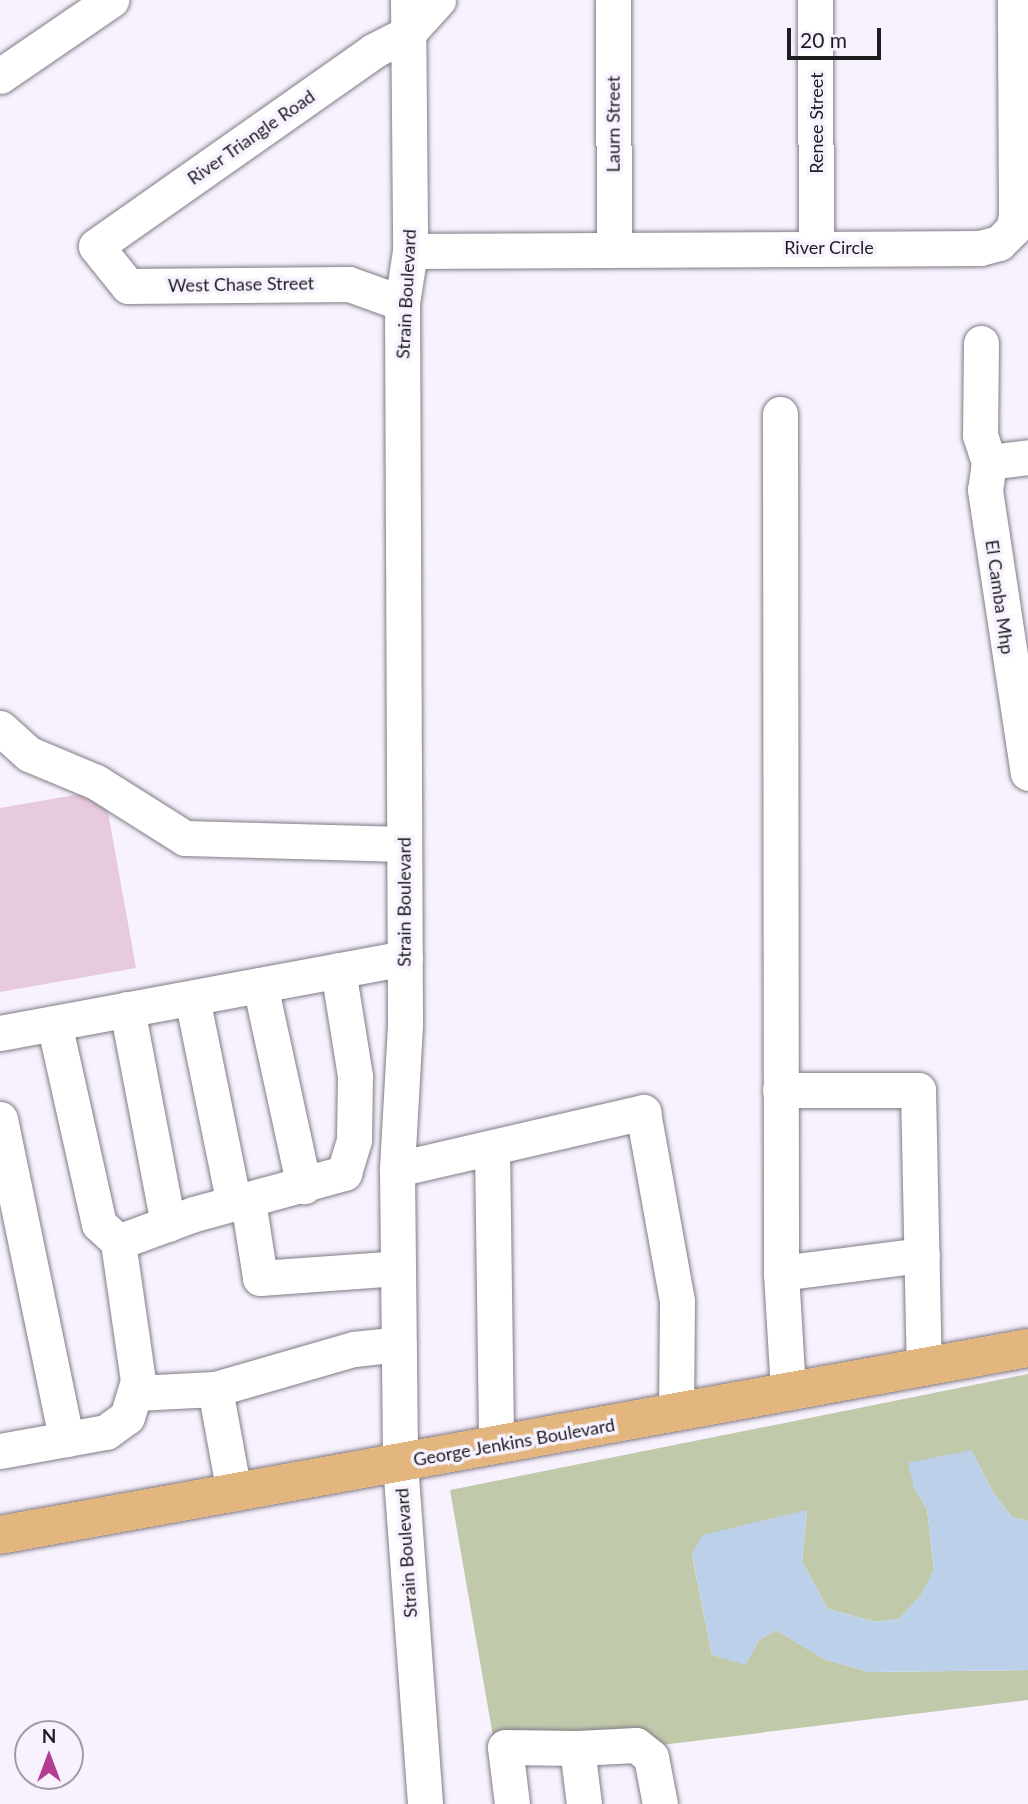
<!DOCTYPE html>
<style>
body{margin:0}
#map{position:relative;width:1028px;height:1804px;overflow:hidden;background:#f7f2fe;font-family:Lato,sans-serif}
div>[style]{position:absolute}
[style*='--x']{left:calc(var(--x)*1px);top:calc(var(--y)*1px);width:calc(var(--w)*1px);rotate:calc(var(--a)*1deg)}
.green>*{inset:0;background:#c1c9ab}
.water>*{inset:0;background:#bdd0ea}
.building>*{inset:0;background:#e7cade}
.roads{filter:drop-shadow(0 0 2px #807c86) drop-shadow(0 0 2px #807c86)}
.minor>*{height:35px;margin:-17.5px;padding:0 17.5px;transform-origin:17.5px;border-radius:17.5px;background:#fff}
.major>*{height:38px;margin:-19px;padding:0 19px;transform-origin:19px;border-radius:19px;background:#e3b57f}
span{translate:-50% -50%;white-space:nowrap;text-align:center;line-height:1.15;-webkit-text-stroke:7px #f7f2fe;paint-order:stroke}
.street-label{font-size:18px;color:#1e1d21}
.north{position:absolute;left:14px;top:1720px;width:70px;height:70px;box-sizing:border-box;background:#f7f2fe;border:2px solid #a09da6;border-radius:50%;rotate:0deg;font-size:19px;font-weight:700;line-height:28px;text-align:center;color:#1e1d21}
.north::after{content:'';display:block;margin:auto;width:24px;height:32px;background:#b43d94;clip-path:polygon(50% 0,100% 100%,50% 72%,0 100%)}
.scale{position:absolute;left:787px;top:28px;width:94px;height:32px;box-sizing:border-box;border:4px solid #1e1d21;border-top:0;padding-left:9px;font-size:21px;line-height:24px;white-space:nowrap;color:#1e1d21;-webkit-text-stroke:5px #f7f2fe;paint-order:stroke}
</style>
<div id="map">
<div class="green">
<i style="clip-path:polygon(1028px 1374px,1028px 1521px,1012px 1517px,994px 1494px,971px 1450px,914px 1487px,927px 1509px,934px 1570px,922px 1594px,899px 1619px,876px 1622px,828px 1609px,802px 1562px,807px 1511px,692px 1555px,712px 1655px,746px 1664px,758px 1641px,776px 1630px,824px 1659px,869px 1672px,1028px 1670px,1028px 1700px,498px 1765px,450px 1490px)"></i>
</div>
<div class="water">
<i style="clip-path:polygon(971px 1450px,994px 1494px,1012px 1517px,1028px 1521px,1028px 1670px,869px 1672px,824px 1659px,776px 1630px,758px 1641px,746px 1665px,712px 1655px,692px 1554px,702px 1535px,807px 1510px,802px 1562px,828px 1609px,876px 1622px,899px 1619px,922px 1594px,934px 1569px,927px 1509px,914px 1487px,908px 1463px)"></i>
</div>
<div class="building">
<i style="clip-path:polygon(104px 790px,136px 968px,0 992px,0 808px)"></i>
</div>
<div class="roads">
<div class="minor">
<i style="--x:408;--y:0;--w:251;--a:89.5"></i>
<i style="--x:410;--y:251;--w:53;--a:98.7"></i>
<i style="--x:402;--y:303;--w:722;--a:89.76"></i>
<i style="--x:405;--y:1025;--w:144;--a:93.2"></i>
<i style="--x:397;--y:1169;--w:294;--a:89.4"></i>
<i style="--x:400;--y:1463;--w:342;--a:85.8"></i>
<i style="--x:613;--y:0;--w:248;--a:89.8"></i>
<i style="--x:815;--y:0;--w:247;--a:89.8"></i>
<i style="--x:0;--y:76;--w:135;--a:-34.4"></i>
<i style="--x:410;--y:251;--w:570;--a:-0.3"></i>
<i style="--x:980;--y:248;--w:20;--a:-15"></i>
<i style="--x:999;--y:243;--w:20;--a:-45"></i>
<i style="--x:1013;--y:229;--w:13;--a:-77"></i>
<i style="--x:1016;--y:216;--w:216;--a:-90.3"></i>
<i style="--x:402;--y:303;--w:56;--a:-160.3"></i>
<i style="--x:349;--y:284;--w:221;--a:179.5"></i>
<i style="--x:128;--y:286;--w:51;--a:-128.7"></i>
<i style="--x:96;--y:246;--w:339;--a:-35.1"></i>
<i style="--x:373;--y:51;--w:39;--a:-27"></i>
<i style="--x:408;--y:33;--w:45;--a:-47.7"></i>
<i style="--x:981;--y:343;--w:92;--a:90.6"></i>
<i style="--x:980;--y:435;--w:28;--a:72"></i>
<i style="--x:989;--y:462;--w:28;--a:98"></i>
<i style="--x:985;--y:490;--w:286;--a:81.4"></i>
<i style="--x:780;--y:414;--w:859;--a:89.93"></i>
<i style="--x:781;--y:1273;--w:119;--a:86.6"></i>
<i style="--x:989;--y:462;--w:39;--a:-7"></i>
<i style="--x:0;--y:728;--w:39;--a:42"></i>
<i style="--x:29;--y:754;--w:73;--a:22.7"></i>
<i style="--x:96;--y:782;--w:105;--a:32.2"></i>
<i style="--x:185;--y:838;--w:219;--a:1.6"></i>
<i style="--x:260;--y:985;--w:206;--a:77.7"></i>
<i style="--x:192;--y:998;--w:210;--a:78.5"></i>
<i style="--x:127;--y:1009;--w:219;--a:79.2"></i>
<i style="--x:54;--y:1023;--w:206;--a:77.4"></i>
<i style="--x:99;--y:1224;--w:26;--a:43"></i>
<i style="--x:0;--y:1033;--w:412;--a:-10.5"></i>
<i style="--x:780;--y:1090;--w:138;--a:0"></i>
<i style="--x:918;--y:1090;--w:277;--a:88.8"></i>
<i style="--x:0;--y:1119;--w:327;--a:78.3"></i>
<i style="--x:492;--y:1148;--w:297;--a:89.2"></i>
<i style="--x:397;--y:1169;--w:253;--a:-13"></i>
<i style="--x:643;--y:1112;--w:192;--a:79.8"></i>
<i style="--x:677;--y:1301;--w:111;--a:90.5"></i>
<i style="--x:248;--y:1201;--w:78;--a:81.1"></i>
<i style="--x:260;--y:1278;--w:138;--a:-4.1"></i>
<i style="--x:781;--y:1273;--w:142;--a:-7.3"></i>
<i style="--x:215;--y:1389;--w:145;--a:-16.1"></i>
<i style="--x:354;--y:1349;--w:45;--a:-6.3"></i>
<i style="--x:136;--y:1393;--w:79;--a:-2.9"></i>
<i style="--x:215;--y:1389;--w:106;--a:79.6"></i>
<i style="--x:0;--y:1451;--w:108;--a:-10.2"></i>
<i style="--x:106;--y:1432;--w:26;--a:-36"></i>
<i style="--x:127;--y:1417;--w:38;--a:-73"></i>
<i style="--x:138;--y:1381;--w:140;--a:-98.2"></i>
<i style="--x:118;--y:1242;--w:81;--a:-20.2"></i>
<i style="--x:194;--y:1214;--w:156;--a:-15.3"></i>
<i style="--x:344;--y:1173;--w:34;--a:-73"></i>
<i style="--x:354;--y:1140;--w:64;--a:-89.1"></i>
<i style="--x:355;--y:1076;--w:107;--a:-99.1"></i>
<i style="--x:577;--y:1748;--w:59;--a:-2.9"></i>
<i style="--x:636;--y:1745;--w:19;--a:39"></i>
<i style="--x:651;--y:1757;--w:48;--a:79.2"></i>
<i style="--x:512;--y:1804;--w:57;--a:-97"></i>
<i style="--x:505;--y:1747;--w:72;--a:0.8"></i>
<i style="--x:577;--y:1748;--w:56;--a:82.9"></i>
</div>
<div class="major">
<i style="--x:0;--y:1535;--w:1045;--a:-10.31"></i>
</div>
</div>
<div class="street-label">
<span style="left:816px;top:123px;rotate:-90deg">Renee Street</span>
<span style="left:613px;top:124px;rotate:-90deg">Laurn Street</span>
<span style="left:251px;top:137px;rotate:-35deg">River Triangle Road</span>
<span style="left:829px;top:247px">River Circle</span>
<span style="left:241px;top:284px;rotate:-1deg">West Chase Street</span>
<span style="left:406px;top:294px;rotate:-87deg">Strain Boulevard</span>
<span style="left:1000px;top:597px;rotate:82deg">El Camba Mhp</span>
<span style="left:404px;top:902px;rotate:-90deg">Strain Boulevard</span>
<span style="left:514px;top:1442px;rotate:-10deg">George Jenkins Boulevard</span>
<span style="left:406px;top:1553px;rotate:-94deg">Strain Boulevard</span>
</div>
<div class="north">N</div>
<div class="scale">20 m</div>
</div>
